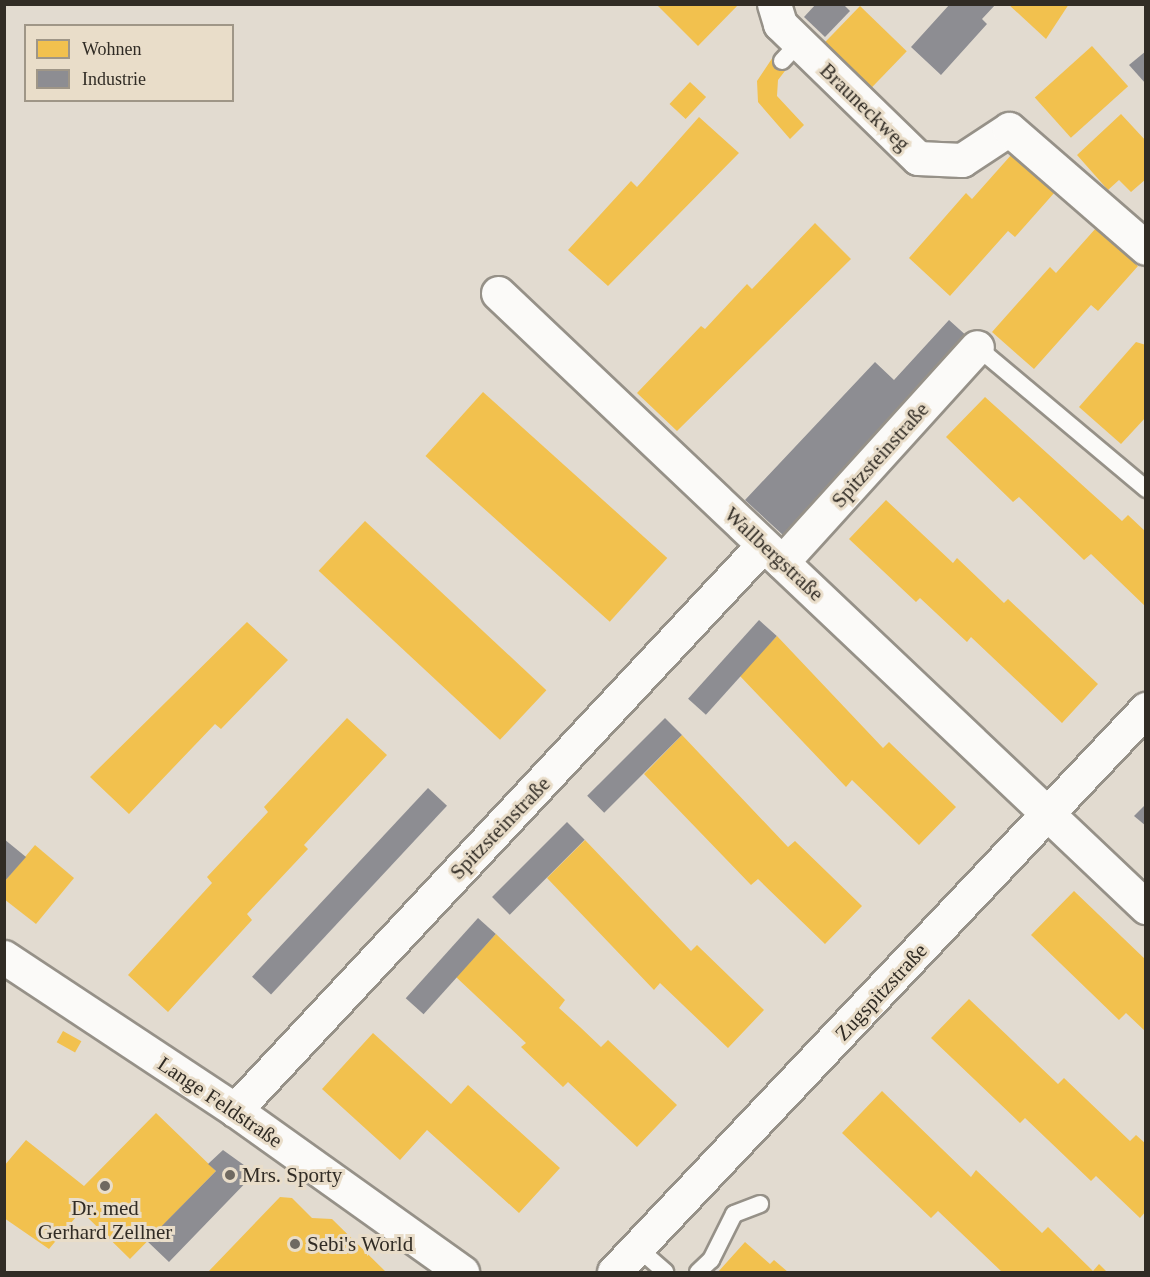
<!DOCTYPE html>
<html>
<head>
<meta charset="utf-8">
<style>
	body { margin:0 }
	#map { position:relative; width:1150px; height:1277px; overflow:hidden; background:#e2dbd0; font-family:Georgia,serif }
	div>[style] { position:absolute }
	[style*='--x'] { left:calc(var(--x)*1px); top:calc(var(--y)*1px); width:calc(var(--w)*1px); rotate:calc(var(--a)*1deg) }
	.homes>* { inset:0; background:#f2c14e; transform-origin:0 0 }
	.industry>* { inset:0; background:#8d8d92; transform-origin:0 0 }
	.roads { filter:drop-shadow(2px 0 #969188) drop-shadow(-2px 0 #969188) drop-shadow(0 2px #969188) drop-shadow(0 -2px #969188) }
	.service>* { height:16px; margin:-8px; padding:0 8px; transform-origin:8px; border-radius:8px; background:#fbfaf8 }
	.minor>* { height:33px; margin:-16.5px; padding:0 16.5px; transform-origin:16.5px; border-radius:16.5px; background:#fbfaf8 }
	.dots>* { width:16px; height:16px; translate:-50% -50%; box-sizing:border-box; border:3px solid #e9ddc9; border-radius:50% }
	span { translate:-50% -50%; white-space:nowrap; text-align:center; line-height:1.15; -webkit-text-stroke:6px #e9ddc9; paint-order:stroke }
	.street-label { font-size:21px; color:#312c25 }
	.poi-label { font-size:21px; color:#312c25 }
	.left { translate:0 -50%; text-align:left }
	.frame { position:absolute; inset:0; border:6px solid #312c25; pointer-events:none }
	.legend { position:absolute; left:24px; top:24px; width:210px; height:78px; box-sizing:border-box; background:#e9ddc9; border:2px solid #9f9687; margin:0; padding:8px 10px; list-style:none; font-size:18px; color:#312c25 }
	.legend li { display:flex; align-items:center; gap:12px; height:30px }
	.legend b { width:30px; border:2px solid #9f9687 }
</style>
</head>
<body>
<div id="map">
	<div class="homes">
		<i style="clip-path:polygon(656px 4px,739px 4px,698px 46px)"></i>
		<i style="clip-path:polygon(1008px 4px,1069px 4px,1046px 39px)"></i>
		<i style="left:860px;top:6px;width:65px;height:57px;rotate:44deg"></i>
		<i style="left:1092px;top:46px;width:54px;height:77px;rotate:48deg"></i>
		<i style="clip-path:polygon(775px 54px,788px 67px,778px 80px,777px 96px,804px 125px,790px 139px,758px 102px,757px 81px)"></i>
		<i style="left:690px;top:82px;width:22px;height:30px;rotate:43deg"></i>
		<i style="clip-path:polygon(1121px 114px,1146px 141px,1146px 179px,1131px 192px,1119px 180px,1108px 190px,1077px 155px)"></i>
		<i style="clip-path:polygon(699px 117px,739px 153px,608px 286px,568px 250px,631px 181px,637px 187px)"></i>
		<i style="clip-path:polygon(1012px 154px,1055px 192px,1015px 237px,1008px 231px,950px 296px,909px 258px,966px 193px,972px 199px)"></i>
		<i style="clip-path:polygon(815px 223px,851px 259px,677px 431px,637px 393px,701px 326px,705px 329px,747px 284px,752px 289px)"></i>
		<i style="clip-path:polygon(1096px 228px,1138px 266px,1098px 311px,1091px 305px,1034px 369px,992px 332px,1050px 267px,1056px 273px)"></i>
		<i style="clip-path:polygon(1136px 342px,1146px 345px,1146px 417px,1121px 444px,1079px 407px)"></i>
		<i style="left:483px;top:392px;width:248px;height:86px;rotate:42deg"></i>
		<i style="clip-path:polygon(985px 397px,1122px 521px,1128px 515px,1146px 532px,1146px 607px,1091px 554px,1084px 560px,1019px 497px,1013px 502px,946px 437px)"></i>
		<i style="clip-path:polygon(886px 500px,953px 563px,957px 558px,1004px 603px,1008px 599px,1098px 684px,1062px 723px,971px 637px,967px 642px,920px 598px,916px 602px,849px 539px)"></i>
		<i style="left:365px;top:521px;width:248px;height:68px;rotate:43deg"></i>
		<i style="clip-path:polygon(247px 622px,288px 660px,221px 729px,215px 724px,129px 814px,90px 777px)"></i>
		<i style="clip-path:polygon(777px 636px,883px 748px,889px 742px,956px 807px,919px 845px,852px 780px,846px 787px,739px 675px)"></i>
		<i style="clip-path:polygon(347px 718px,387px 755px,304px 845px,308px 849px,247px 914px,252px 920px,168px 1012px,128px 975px,212px 883px,207px 877px,268px 812px,264px 807px)"></i>
		<i style="clip-path:polygon(682px 735px,788px 847px,795px 841px,862px 906px,825px 944px,758px 879px,751px 885px,644px 774px)"></i>
		<i style="clip-path:polygon(585px 840px,691px 951px,697px 945px,764px 1010px,728px 1048px,660px 983px,654px 990px,547px 878px)"></i>
		<i style="clip-path:polygon(35px 845px,74px 878px,36px 924px,4px 899px,4px 882px)"></i>
		<i style="clip-path:polygon(1074px 891px,1146px 960px,1146px 1032px,1126px 1013px,1119px 1020px,1031px 935px)"></i>
		<i style="clip-path:polygon(496px 934px,565px 1000px,559px 1008px,580px 1027px,601px 1047px,608px 1040px,677px 1105px,637px 1147px,568px 1082px,563px 1087px,521px 1047px,526px 1043px,456px 977px)"></i>
		<i style="clip-path:polygon(969px 999px,1058px 1084px,1064px 1078px,1130px 1141px,1136px 1135px,1146px 1144px,1146px 1211px,1140px 1218px,1096px 1176px,1091px 1181px,1025px 1118px,1020px 1123px,931px 1038px)"></i>
		<i style="left:63px;top:1031px;width:21px;height:13px;rotate:29deg"></i>
		<i style="clip-path:polygon(373px 1033px,451px 1104px,468px 1085px,560px 1168px,519px 1213px,427px 1130px,400px 1160px,322px 1089px)"></i>
		<i style="clip-path:polygon(882px 1091px,971px 1177px,976px 1170px,1042px 1233px,1048px 1227px,1093px 1271px,1099px 1264px,1107px 1272px,1002px 1272px,938px 1211px,931px 1218px,842px 1133px)"></i>
		<i style="clip-path:polygon(156px 1113px,216px 1171px,130px 1259px,81px 1211px,49px 1249px,4px 1218px,4px 1166px,26px 1140px,84px 1186px)"></i>
		<i style="clip-path:polygon(280px 1197px,292px 1198px,312px 1218px,332px 1219px,386px 1272px,208px 1272px)"></i>
		<i style="clip-path:polygon(745px 1242px,770px 1264px,774px 1260px,788px 1272px,718px 1272px)"></i>
	</div>
	<div class="industry">
		<i style="clip-path:polygon(816px 4px,843px 4px,850px 11px,825px 37px,804px 17px)"></i>
		<i style="clip-path:polygon(950px 4px,996px 4px,982px 19px,987px 24px,941px 75px,911px 47px)"></i>
		<i style="clip-path:polygon(1146px 51px,1146px 84px,1129px 65px)"></i>
		<i style="clip-path:polygon(949px 320px,969px 338px,784px 536px,745px 500px,875px 362px,894px 380px)"></i>
		<i style="left:759px;top:620px;width:24px;height:106px;rotate:42deg"></i>
		<i style="left:665px;top:718px;width:24px;height:110px;rotate:45deg"></i>
		<i style="left:428px;top:788px;width:26px;height:258px;rotate:43deg"></i>
		<i style="clip-path:polygon(1146px 804px,1146px 826px,1134px 816px)"></i>
		<i style="left:567px;top:822px;width:25px;height:106px;rotate:45deg"></i>
		<i style="clip-path:polygon(4px 839px,26px 857px,4px 882px)"></i>
		<i style="left:478px;top:918px;width:24px;height:108px;rotate:42deg"></i>
		<i style="clip-path:polygon(223px 1150px,255px 1173px,169px 1262px,147px 1241px,216px 1171px,208px 1164px)"></i>
	</div>
	<div class="roads">
		<div class="service">
			<i style="--x:782;--y:61;--w:25;--a:-47"></i>
			<i style="--x:977;--y:347;--w:221;--a:40"></i>
			<i style="--x:639;--y:1249;--w:35;--a:41"></i>
			<i style="--x:698;--y:1272;--w:18;--a:-43"></i>
			<i style="--x:711;--y:1260;--w:51;--a:-63.4"></i>
			<i style="--x:734;--y:1214;--w:28;--a:-21"></i>
		</div>
		<div class="minor">
			<i style="--x:774;--y:4;--w:21;--a:73"></i>
			<i style="--x:780;--y:24;--w:192;--a:44.2"></i>
			<i style="--x:918;--y:158;--w:44;--a:2.6"></i>
			<i style="--x:962;--y:160;--w:56;--a:-33.4"></i>
			<i style="--x:1009;--y:129;--w:181;--a:41"></i>
			<i style="--x:498;--y:293;--w:893;--a:43.46"></i>
			<i style="--x:782;--y:562;--w:290;--a:-47.8"></i>
			<i style="--x:4;--y:957;--w:277;--a:33.5"></i>
			<i style="--x:235;--y:1110;--w:279;--a:35.5"></i>
			<i style="--x:235;--y:1110;--w:773;--a:-46.94"></i>
			<i style="--x:614;--y:1272;--w:775;--a:-46.62"></i>
		</div>
	</div>
	<div class="dots">
		<i style="left:230px;top:1175px;background:#6f6961"></i>
		<i style="left:105px;top:1186px;background:#6f6961"></i>
		<i style="left:295px;top:1244px;background:#6f6961"></i>
	</div>
	<div class="street-label">
		<span style="left:865px;top:107px;rotate:44deg">Brauneckweg</span>
		<span style="left:880px;top:455px;rotate:-48deg">Spitzsteinstraße</span>
		<span style="left:774px;top:554px;rotate:43deg">Wallbergstraße</span>
		<span style="left:500px;top:828px;rotate:-46deg">Spitzsteinstraße</span>
		<span style="left:881px;top:992px;rotate:-47deg">Zugspitzstraße</span>
		<span style="left:220px;top:1102px;rotate:34deg">Lange Feldstraße</span>
	</div>
	<div class="poi-label">
		<span class="left" style="left:242px;top:1175px">Mrs. Sporty</span>
		<span style="left:105px;top:1220px">Dr. med<br>Gerhard Zellner</span>
		<span class="left" style="left:307px;top:1244px">Sebi's World</span>
	</div>
	<div class="frame"></div>
	<ul class="legend">
	<li><b style="height:16px;background:#f2c14e"></b>Wohnen</li>
	<li><b style="height:16px;background:#8d8d92"></b>Industrie</li>
	</ul>
</div>
</body>
</html>
